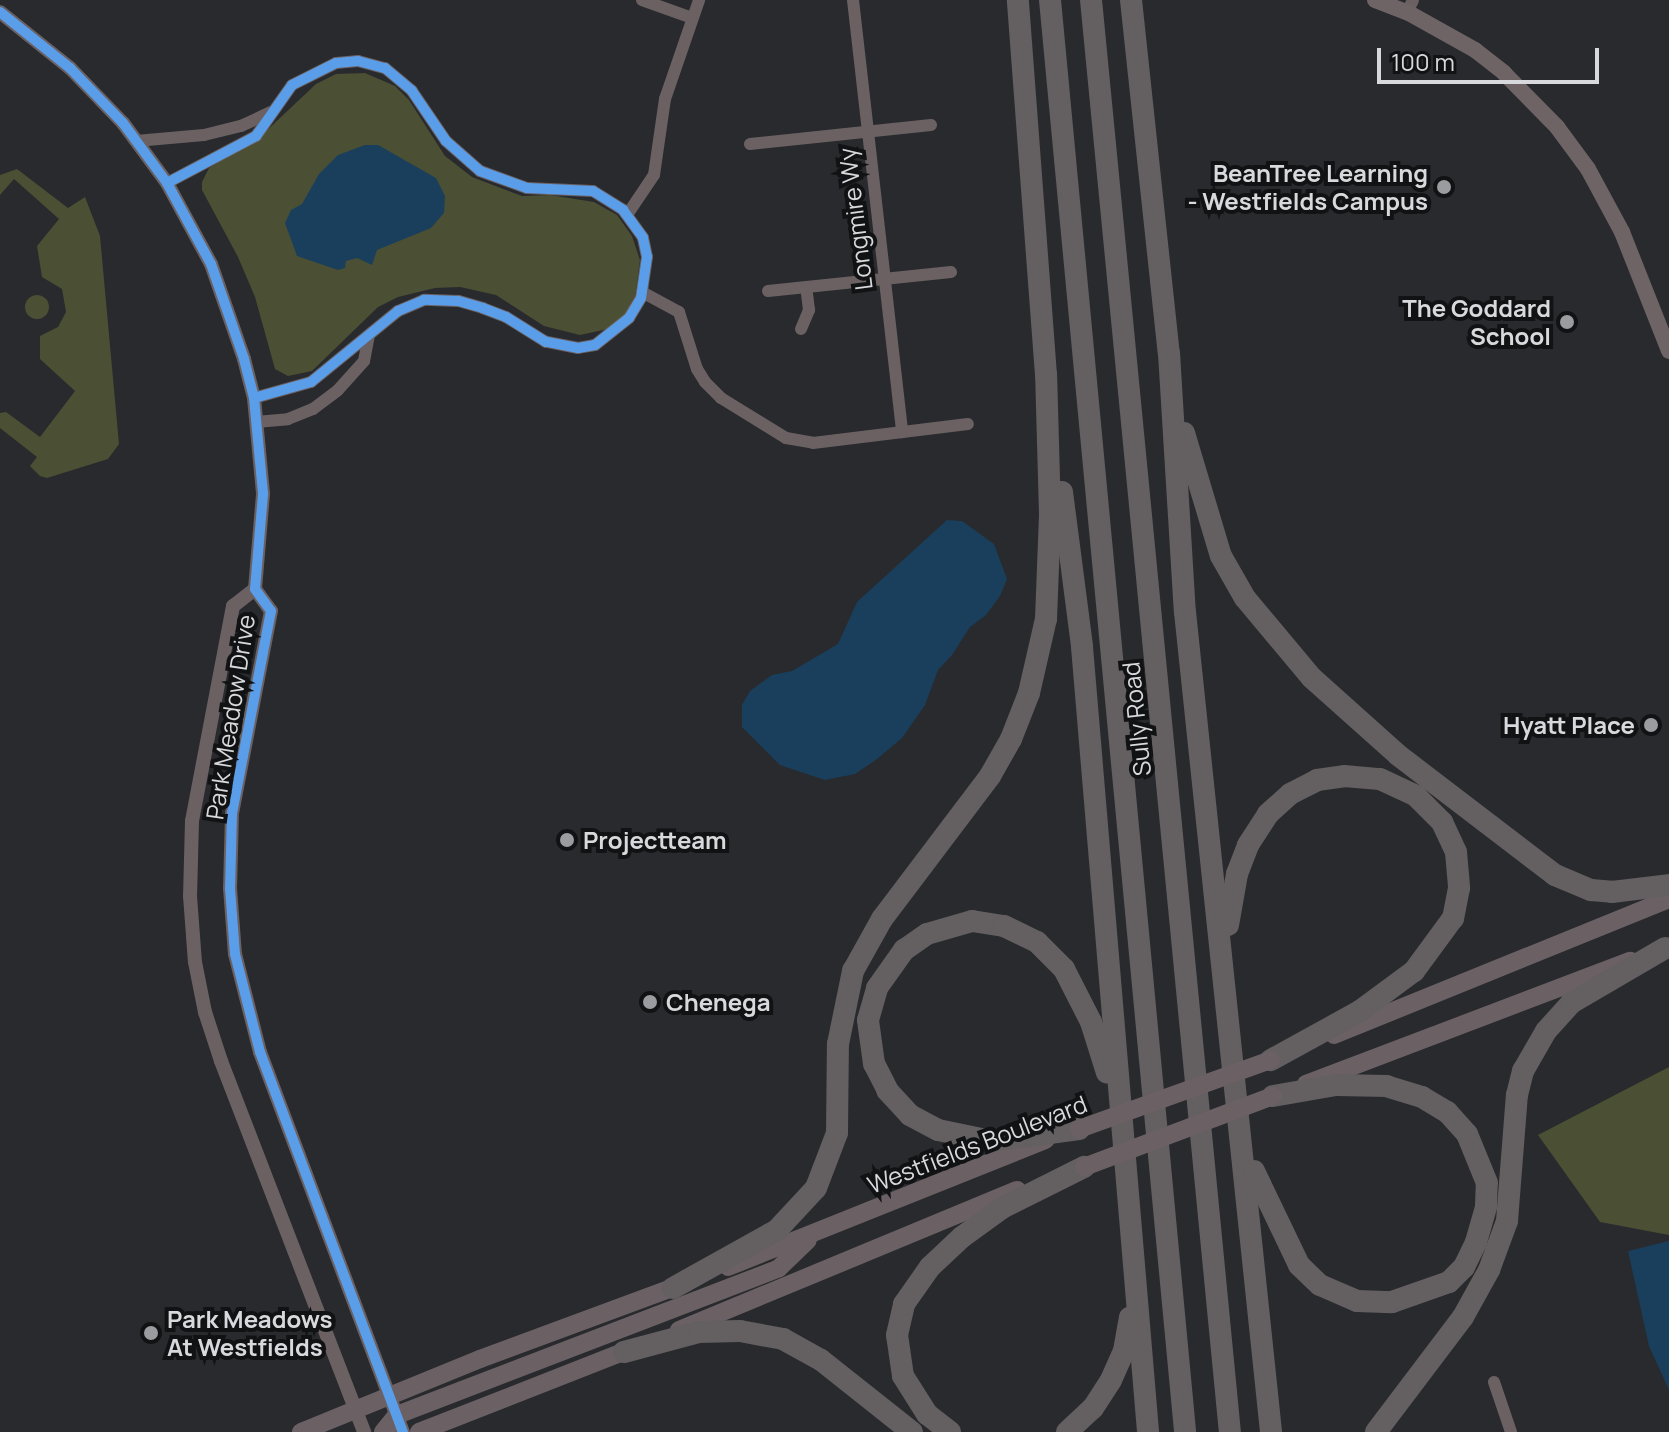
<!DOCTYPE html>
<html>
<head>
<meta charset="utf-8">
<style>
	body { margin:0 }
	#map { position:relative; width:1669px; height:1432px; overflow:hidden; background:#282a2d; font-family:Manrope,sans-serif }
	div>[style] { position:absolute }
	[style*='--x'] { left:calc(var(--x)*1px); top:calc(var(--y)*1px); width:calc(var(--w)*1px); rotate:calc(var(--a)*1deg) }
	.green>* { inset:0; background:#4b4f33 }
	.round { border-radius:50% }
	.water>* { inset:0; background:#1a3f5c }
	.minor>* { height:12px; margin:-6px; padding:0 6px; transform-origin:6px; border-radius:6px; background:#6b6163 }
	.tertiary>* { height:14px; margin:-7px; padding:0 7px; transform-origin:7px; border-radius:7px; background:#6b6163 }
	.secondary>* { height:16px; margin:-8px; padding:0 8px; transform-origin:8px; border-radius:8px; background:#6e6365 }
	.primary>* { height:18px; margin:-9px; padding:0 9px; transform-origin:9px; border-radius:9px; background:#6b6164 }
	.motorway>* { height:22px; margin:-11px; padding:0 11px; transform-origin:11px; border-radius:11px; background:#645f60 }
	.primary-bridge>* { height:18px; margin:-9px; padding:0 9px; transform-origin:9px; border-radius:9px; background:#6b6164 }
	.cycleway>* { height:10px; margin:-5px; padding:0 5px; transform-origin:5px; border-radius:5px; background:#5a9eea }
	.dots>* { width:22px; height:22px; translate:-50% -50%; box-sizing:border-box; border:4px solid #111214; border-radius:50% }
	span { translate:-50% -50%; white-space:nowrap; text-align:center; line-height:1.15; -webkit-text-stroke:8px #111214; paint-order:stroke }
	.poi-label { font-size:24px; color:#d8d9dd; font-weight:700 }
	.right { translate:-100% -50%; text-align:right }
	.left { translate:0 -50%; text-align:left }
	.street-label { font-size:24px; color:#d8d9dd }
	.scale { position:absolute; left:1377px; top:48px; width:222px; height:36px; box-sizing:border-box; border:4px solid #d8d9dd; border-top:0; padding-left:10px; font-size:24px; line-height:28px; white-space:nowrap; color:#d8d9dd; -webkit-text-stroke:6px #111214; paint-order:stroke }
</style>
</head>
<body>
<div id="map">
	<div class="green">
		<i style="clip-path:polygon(365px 73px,395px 86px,409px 100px,445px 156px,472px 177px,522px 196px,550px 195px,594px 202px,617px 215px,632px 236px,640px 260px,635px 299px,623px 318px,608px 329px,580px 335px,544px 326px,496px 295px,460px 287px,435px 288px,398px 297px,378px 307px,312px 371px,288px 376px,275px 369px,255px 297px,238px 257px,202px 190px,202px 182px,209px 168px,264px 133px,316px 84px,336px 74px)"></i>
		<i style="clip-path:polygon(17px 169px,68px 208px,85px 197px,100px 236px,119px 444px,108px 459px,47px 478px,40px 476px,30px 466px,37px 457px,0 428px,0 413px,6px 412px,40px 437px,75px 391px,40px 359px,40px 336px,58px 327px,66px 312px,62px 289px,42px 277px,37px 246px,59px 219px,14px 179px,0 195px,0 175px)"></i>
		<i class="round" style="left:25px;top:295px;width:24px;height:24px"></i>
		<i style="clip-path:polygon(1669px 1067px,1669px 1235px,1600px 1222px,1538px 1135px)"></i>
	</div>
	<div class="water">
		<i style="clip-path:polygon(365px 145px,378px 145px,436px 178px,445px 196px,444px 213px,431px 228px,377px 250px,372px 265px,357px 258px,346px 261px,345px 268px,338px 270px,297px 256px,285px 223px,291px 210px,302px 204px,319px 174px,338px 155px)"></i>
		<i style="clip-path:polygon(947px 520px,962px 521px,994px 544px,1007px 579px,1000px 596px,986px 615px,970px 627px,952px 655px,938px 670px,925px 705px,902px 738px,877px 759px,855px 774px,825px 780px,780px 765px,742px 727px,742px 705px,750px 691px,772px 675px,792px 671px,838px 644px,857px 602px)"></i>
		<i style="clip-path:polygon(1669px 1241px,1669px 1390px,1649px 1346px,1628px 1251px)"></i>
	</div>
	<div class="minor">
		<i style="--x:642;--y:0;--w:53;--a:19.8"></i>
		<i style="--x:853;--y:0;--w:435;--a:83.5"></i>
		<i style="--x:1407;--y:12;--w:13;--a:-63"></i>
		<i style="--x:136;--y:141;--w:68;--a:-5"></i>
		<i style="--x:204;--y:135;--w:38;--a:-14"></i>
		<i style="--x:241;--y:126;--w:33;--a:-25"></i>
		<i style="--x:750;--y:144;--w:182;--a:-6"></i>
		<i style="--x:167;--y:183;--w:101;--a:-27.8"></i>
		<i style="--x:256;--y:136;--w:62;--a:-54.8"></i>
		<i style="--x:292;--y:85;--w:49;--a:-26.6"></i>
		<i style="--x:336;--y:63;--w:22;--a:-5"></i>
		<i style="--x:358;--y:61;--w:28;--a:15"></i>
		<i style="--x:385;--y:68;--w:35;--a:40"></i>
		<i style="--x:412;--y:91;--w:60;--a:55.8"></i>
		<i style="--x:446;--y:141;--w:45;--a:41.4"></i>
		<i style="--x:480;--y:171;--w:50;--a:19.9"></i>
		<i style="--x:527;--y:188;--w:66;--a:2.6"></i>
		<i style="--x:593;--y:191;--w:36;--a:32"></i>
		<i style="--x:623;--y:210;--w:34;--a:54"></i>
		<i style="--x:643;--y:238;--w:19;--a:78"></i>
		<i style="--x:647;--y:257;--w:41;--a:98.3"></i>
		<i style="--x:641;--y:298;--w:23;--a:121"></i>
		<i style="--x:629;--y:318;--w:43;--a:141.5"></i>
		<i style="--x:595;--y:345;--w:17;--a:170"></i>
		<i style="--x:578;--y:348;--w:33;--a:-169"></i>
		<i style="--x:546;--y:342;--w:47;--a:-148"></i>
		<i style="--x:506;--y:317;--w:25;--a:-159"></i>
		<i style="--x:483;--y:308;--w:26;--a:-164"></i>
		<i style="--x:458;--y:301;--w:34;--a:-178"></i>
		<i style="--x:424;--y:300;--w:28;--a:157"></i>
		<i style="--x:398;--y:311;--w:112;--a:140.8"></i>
		<i style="--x:311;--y:382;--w:59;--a:164.3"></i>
		<i style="--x:627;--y:215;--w:48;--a:-56"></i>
		<i style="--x:654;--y:175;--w:77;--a:-81.8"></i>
		<i style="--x:665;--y:99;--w:105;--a:-71"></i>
		<i style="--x:768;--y:291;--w:184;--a:-5.9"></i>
		<i style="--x:642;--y:292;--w:42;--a:28.4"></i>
		<i style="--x:679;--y:312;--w:60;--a:72.5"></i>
		<i style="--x:697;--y:369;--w:15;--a:58"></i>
		<i style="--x:705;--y:382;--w:23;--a:45"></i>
		<i style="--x:721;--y:398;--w:76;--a:31.6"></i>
		<i style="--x:786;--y:438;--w:27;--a:10"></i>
		<i style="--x:813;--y:443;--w:156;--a:-7"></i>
		<i style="--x:801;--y:329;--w:21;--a:-67"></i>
		<i style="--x:809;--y:310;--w:23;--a:-97"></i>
		<i style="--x:256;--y:422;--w:32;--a:-5"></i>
		<i style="--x:288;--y:419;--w:27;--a:-22"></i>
		<i style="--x:313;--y:409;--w:31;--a:-37"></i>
		<i style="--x:338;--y:390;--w:39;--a:-48"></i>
		<i style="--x:364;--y:361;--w:26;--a:-79"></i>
		<i style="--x:1494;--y:1382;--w:53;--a:71.2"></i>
	</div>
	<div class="tertiary">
		<i style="--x:0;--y:12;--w:90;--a:38.7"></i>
		<i style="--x:70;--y:68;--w:76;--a:46.1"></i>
		<i style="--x:123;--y:123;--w:74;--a:53.7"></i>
		<i style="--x:167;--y:183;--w:92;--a:61.5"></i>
		<i style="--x:211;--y:264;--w:101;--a:70.8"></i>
		<i style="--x:244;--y:359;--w:40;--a:75.6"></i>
		<i style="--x:254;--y:398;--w:96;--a:84.6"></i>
		<i style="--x:263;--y:494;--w:95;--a:94.8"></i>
		<i style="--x:255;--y:589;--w:27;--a:54"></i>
		<i style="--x:271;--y:611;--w:206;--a:100.9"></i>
		<i style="--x:232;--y:813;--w:75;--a:91.5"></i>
		<i style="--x:230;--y:888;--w:66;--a:85.7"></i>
		<i style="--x:235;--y:954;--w:101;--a:75.7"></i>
		<i style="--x:260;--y:1052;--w:406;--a:69.4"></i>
		<i style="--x:255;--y:589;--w:28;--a:142"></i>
		<i style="--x:233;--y:606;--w:219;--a:100.8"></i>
		<i style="--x:192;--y:821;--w:75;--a:91.5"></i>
		<i style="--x:190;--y:896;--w:66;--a:85.7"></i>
		<i style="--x:195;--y:962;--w:51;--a:78.7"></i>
		<i style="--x:205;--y:1012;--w:52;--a:71.9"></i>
		<i style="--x:221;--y:1061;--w:398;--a:68.9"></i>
	</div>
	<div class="secondary">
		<i style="--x:1375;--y:0;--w:34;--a:21"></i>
		<i style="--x:1407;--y:12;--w:78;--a:29.2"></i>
		<i style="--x:1475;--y:50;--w:37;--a:38"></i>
		<i style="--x:1504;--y:73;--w:76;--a:45.5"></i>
		<i style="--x:1557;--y:127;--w:52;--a:53.6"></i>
		<i style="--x:1588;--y:169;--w:72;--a:61.6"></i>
		<i style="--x:1622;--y:232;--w:128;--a:68.4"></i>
	</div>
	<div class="primary">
		<i style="--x:1334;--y:1035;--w:362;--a:-22.1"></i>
		<i style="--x:1306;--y:1084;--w:347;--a:-20.8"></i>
		<i style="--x:728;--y:1267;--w:342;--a:-21.8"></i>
		<i style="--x:679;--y:1330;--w:366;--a:-22.5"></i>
		<i style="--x:301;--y:1432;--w:193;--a:-22.2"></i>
		<i style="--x:480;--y:1359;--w:219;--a:-20.3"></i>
		<i style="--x:383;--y:1432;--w:22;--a:-51"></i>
		<i style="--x:397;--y:1415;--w:409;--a:-21"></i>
		<i style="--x:779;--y:1268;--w:40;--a:-44"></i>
		<i style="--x:419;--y:1432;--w:233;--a:-21.4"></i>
	</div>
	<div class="motorway">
		<i style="--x:1050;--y:0;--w:1438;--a:84.61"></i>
		<i style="--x:1091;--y:0;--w:1439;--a:84.46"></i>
		<i style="--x:1131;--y:0;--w:355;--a:83.9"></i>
		<i style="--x:1169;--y:353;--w:259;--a:86.5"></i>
		<i style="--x:1185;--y:612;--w:824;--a:84.01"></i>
		<i style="--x:1184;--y:433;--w:128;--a:73.3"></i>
		<i style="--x:1221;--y:556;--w:48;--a:60.3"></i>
		<i style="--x:1245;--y:598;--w:104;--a:50.1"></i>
		<i style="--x:1312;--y:678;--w:115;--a:41.8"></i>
		<i style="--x:1398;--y:755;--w:198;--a:37.4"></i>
		<i style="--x:1555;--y:875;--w:39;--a:23"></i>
		<i style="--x:1591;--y:890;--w:21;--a:5"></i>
		<i style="--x:1612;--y:892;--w:57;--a:-7"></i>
		<i style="--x:1062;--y:492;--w:156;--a:82.6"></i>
		<i style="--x:1082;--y:647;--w:788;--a:85.19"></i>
		<i style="--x:1228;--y:925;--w:52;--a:-80"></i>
		<i style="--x:1237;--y:874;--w:31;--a:-69"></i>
		<i style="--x:1248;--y:845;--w:37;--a:-57"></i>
		<i style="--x:1268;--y:814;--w:30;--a:-42"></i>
		<i style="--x:1290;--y:794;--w:30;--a:-27"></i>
		<i style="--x:1317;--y:780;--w:27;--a:-8"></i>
		<i style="--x:1344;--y:776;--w:36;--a:5"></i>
		<i style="--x:1380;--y:779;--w:40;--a:25"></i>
		<i style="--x:1416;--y:796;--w:37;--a:45"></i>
		<i style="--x:1442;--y:822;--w:33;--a:65"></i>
		<i style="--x:1456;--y:852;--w:36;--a:85"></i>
		<i style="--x:1459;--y:888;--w:31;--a:101"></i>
		<i style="--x:1453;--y:918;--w:66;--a:126.3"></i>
		<i style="--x:1414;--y:971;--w:67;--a:143.5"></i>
		<i style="--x:1360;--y:1011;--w:102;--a:151.2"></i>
		<i style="--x:1079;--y:1129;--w:89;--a:172.2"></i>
		<i style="--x:991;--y:1141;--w:54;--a:-168.3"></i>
		<i style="--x:938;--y:1130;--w:32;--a:-152"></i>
		<i style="--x:910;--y:1115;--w:33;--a:-133"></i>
		<i style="--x:888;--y:1091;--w:30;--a:-117"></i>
		<i style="--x:874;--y:1064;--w:44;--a:-97.8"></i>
		<i style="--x:868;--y:1020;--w:33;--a:-74"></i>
		<i style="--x:877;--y:988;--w:47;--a:-54.6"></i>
		<i style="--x:904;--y:950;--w:28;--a:-35"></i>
		<i style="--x:927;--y:934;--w:47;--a:-16.1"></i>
		<i style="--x:972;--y:921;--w:32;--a:9"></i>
		<i style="--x:1004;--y:926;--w:37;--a:26"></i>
		<i style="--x:1037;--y:942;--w:38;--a:45"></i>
		<i style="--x:1064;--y:969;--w:59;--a:63"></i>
		<i style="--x:1091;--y:1022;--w:53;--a:72.6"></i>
		<i style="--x:1254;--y:1171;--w:104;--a:64.4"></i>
		<i style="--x:1299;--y:1265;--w:29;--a:44"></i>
		<i style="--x:1320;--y:1285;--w:40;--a:23.4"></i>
		<i style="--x:1357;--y:1301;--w:35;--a:2"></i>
		<i style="--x:1392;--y:1302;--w:60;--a:-19.3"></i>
		<i style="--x:1449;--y:1282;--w:21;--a:-45"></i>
		<i style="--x:1464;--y:1267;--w:28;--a:-64"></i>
		<i style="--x:1476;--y:1242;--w:37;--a:-74"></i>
		<i style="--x:1486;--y:1206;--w:23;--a:-88"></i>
		<i style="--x:1487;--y:1183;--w:53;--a:-112.2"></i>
		<i style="--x:1467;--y:1134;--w:30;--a:-132"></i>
		<i style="--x:1447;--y:1112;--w:29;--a:-149"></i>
		<i style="--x:1422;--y:1097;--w:37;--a:-163"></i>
		<i style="--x:1387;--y:1086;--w:51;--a:-178.9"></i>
		<i style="--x:1336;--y:1085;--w:64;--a:170.1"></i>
		<i style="--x:673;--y:1288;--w:119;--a:-29.1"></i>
		<i style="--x:777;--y:1230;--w:57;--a:-47.1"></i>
		<i style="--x:816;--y:1188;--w:59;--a:-69.1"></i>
		<i style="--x:837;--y:1133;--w:89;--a:-89.4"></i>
		<i style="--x:838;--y:1044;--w:75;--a:-78.4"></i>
		<i style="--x:853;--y:971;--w:60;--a:-60.9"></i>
		<i style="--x:882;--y:919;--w:179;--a:-52.9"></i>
		<i style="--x:990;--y:776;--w:43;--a:-60.4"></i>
		<i style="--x:1011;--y:739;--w:49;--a:-68.6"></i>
		<i style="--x:1029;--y:693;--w:76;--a:-77.1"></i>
		<i style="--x:1046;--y:619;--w:105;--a:-87.8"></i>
		<i style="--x:1050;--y:514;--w:139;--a:-91.6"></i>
		<i style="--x:1046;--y:375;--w:376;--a:-94.3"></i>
		<i style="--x:624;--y:1352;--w:78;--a:-14.9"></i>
		<i style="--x:699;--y:1332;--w:41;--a:-1.4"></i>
		<i style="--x:740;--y:1331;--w:44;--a:10.5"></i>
		<i style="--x:783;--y:1339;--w:43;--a:28.9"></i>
		<i style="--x:821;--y:1360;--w:116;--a:38.4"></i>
		<i style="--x:950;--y:1432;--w:29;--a:-142"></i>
		<i style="--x:927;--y:1414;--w:45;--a:-122.3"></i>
		<i style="--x:903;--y:1376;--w:41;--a:-98.3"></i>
		<i style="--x:897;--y:1335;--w:32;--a:-77"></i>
		<i style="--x:904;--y:1304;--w:45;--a:-54.9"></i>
		<i style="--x:930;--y:1267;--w:44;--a:-43.2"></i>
		<i style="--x:962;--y:1237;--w:49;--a:-35.9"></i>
		<i style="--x:1002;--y:1208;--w:92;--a:-26.6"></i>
		<i style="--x:1067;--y:1432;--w:35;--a:-43"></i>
		<i style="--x:1093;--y:1408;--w:33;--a:-57"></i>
		<i style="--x:1111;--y:1380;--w:32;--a:-66"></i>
		<i style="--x:1124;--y:1351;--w:34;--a:-80"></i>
		<i style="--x:1376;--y:1432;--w:144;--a:-52.9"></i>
		<i style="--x:1463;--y:1317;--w:54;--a:-61"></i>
		<i style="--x:1489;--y:1270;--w:52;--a:-69.8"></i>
		<i style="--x:1507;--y:1221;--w:126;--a:-85.5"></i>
		<i style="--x:1517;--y:1095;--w:25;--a:-76"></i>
		<i style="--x:1523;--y:1071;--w:46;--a:-60.1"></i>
		<i style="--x:1546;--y:1031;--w:38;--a:-48"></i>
		<i style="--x:1571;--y:1003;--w:109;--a:-30.3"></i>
	</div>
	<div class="primary-bridge">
		<i style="--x:1079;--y:1129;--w:204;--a:-19.8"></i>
		<i style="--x:1084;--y:1167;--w:202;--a:-20.6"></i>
	</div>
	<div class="cycleway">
		<i style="--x:0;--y:12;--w:90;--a:38.7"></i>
		<i style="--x:70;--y:68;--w:76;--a:46.1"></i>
		<i style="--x:123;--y:123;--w:74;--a:53.7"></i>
		<i style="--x:167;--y:183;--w:92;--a:61.5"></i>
		<i style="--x:211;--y:264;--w:101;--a:70.8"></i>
		<i style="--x:244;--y:359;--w:40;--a:75.6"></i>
		<i style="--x:254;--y:398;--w:96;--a:84.6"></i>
		<i style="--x:263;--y:494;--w:95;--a:94.8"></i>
		<i style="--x:255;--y:589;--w:27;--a:54"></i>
		<i style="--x:271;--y:611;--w:206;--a:100.9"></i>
		<i style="--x:232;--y:813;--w:75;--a:91.5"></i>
		<i style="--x:230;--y:888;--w:66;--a:85.7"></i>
		<i style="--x:235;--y:954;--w:101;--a:75.7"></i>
		<i style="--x:260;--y:1052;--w:406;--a:69.4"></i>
		<i style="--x:167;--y:183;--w:101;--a:-27.8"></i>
		<i style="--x:256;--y:136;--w:62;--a:-54.8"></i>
		<i style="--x:292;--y:85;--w:49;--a:-26.6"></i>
		<i style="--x:336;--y:63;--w:22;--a:-5"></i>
		<i style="--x:358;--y:61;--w:28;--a:15"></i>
		<i style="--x:385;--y:68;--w:35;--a:40"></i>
		<i style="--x:412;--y:91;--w:60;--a:55.8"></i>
		<i style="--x:446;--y:141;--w:45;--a:41.4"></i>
		<i style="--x:480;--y:171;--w:50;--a:19.9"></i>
		<i style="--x:527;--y:188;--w:66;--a:2.6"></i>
		<i style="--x:593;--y:191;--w:36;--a:32"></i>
		<i style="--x:623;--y:210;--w:34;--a:54"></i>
		<i style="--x:643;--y:238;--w:19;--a:78"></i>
		<i style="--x:647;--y:257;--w:41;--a:98.3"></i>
		<i style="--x:641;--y:298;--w:23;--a:121"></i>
		<i style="--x:629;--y:318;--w:43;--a:141.5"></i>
		<i style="--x:595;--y:345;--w:17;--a:170"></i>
		<i style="--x:578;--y:348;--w:33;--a:-169"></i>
		<i style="--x:546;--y:342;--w:47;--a:-148"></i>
		<i style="--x:506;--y:317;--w:25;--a:-159"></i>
		<i style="--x:483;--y:308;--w:26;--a:-164"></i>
		<i style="--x:458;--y:301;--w:34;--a:-178"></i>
		<i style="--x:424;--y:300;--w:28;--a:157"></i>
		<i style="--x:398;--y:311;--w:112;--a:140.8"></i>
		<i style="--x:311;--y:382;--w:59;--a:164.3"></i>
	</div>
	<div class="dots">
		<i style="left:1444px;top:187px;background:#9a9c9f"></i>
		<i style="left:1567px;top:322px;background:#9a9c9f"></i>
		<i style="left:1651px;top:725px;background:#9a9c9f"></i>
		<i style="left:567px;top:840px;background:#9a9c9f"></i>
		<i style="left:650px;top:1002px;background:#9a9c9f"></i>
		<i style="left:151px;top:1333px;background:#9a9c9f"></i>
	</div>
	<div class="poi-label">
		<span class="right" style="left:1428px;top:187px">BeanTree Learning<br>- Westfields Campus</span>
		<span class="right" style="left:1551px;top:322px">The Goddard<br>School</span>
		<span class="right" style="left:1635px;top:725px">Hyatt Place</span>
		<span class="left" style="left:583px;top:840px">Projectteam</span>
		<span class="left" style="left:666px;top:1002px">Chenega</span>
		<span class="left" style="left:167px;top:1333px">Park Meadows<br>At Westfields</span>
	</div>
	<div class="street-label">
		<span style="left:855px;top:219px;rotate:-97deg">Longmire Wy</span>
		<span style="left:230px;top:717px;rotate:-81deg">Park Meadow Drive</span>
		<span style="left:1136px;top:719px;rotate:-96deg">Sully Road</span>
		<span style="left:977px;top:1144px;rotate:-21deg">Westfields Boulevard</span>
	</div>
	<div class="scale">100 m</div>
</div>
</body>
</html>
